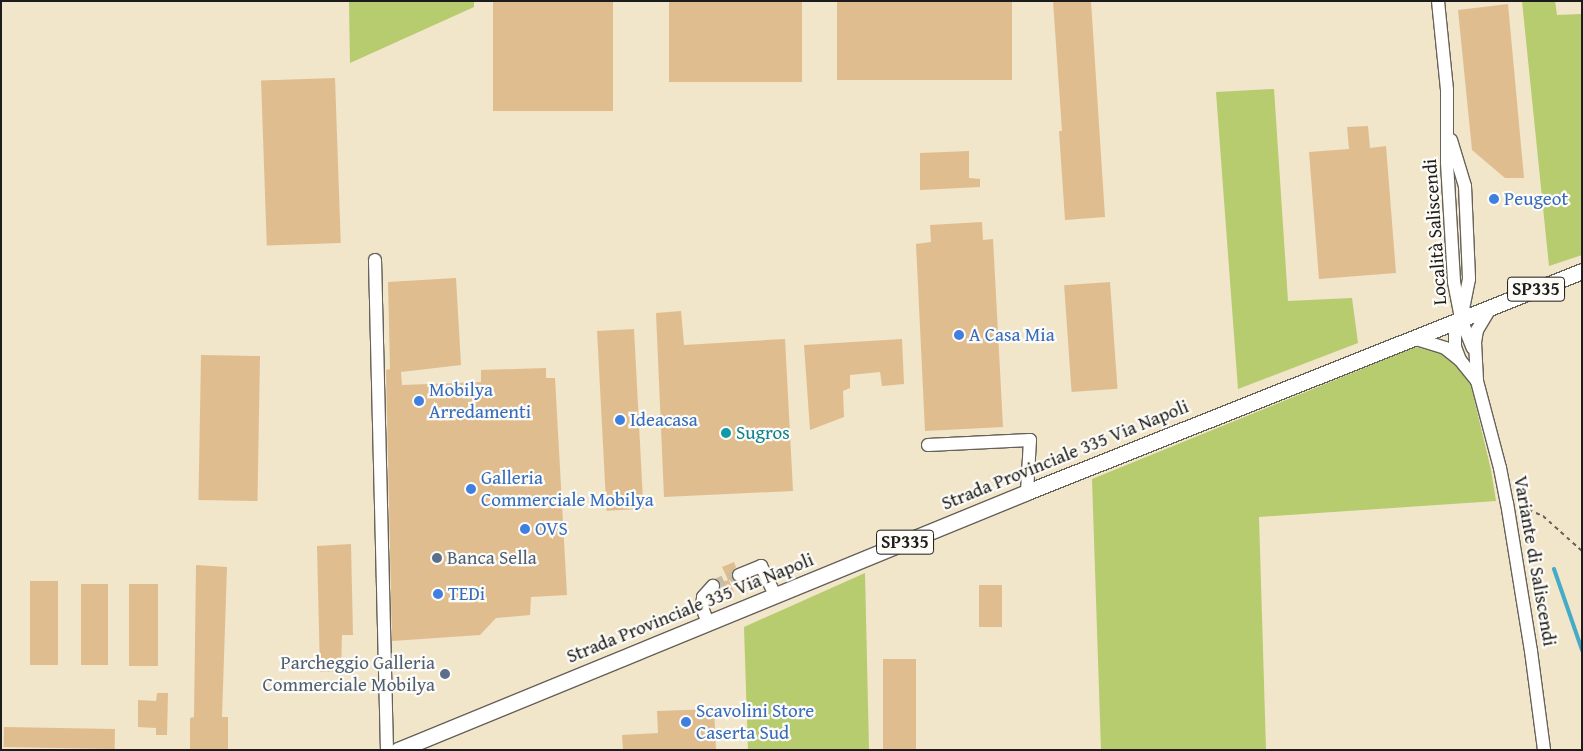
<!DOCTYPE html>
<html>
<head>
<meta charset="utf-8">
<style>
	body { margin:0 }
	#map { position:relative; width:1583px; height:751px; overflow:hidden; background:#f1e5ca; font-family:"Gentium Book Plus",serif }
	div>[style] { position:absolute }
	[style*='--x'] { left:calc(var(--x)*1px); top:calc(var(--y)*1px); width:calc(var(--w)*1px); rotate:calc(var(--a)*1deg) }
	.green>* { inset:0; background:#b7cb6f }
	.stream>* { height:4px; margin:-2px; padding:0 2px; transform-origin:2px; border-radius:2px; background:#46abc6 }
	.building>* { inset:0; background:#e0bd8f; transform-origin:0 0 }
	.minor-tunnel>* { height:12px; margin-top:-6px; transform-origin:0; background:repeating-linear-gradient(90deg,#c6bda7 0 12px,transparent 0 18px) }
	.path>* { height:2px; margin-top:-1px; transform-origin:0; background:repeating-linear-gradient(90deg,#676259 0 4px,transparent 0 8px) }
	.roads { filter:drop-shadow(1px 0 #676259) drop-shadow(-1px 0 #676259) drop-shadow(0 1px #676259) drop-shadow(0 -1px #676259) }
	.minor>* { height:12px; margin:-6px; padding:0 6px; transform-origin:6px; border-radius:6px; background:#fff }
	.major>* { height:15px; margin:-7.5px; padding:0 7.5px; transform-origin:7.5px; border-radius:7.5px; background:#fff }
	.dots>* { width:14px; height:14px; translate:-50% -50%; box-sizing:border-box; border:2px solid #fdfcf7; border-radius:50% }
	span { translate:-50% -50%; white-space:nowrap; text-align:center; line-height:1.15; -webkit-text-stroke:4.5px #fdfcf7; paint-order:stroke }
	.shield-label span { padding:1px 4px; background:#fdfcf7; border:1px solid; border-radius:4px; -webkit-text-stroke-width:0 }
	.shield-label { font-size:18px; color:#1c1c1c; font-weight:700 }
	.shop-label { font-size:19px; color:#366cbe }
	.left { translate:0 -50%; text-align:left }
	.street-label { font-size:19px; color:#1c1c1c }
	.culture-label { font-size:19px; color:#0d838f }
	.service-label { font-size:19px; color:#4e5e75 }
	.right { translate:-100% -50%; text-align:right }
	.frame { position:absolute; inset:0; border:2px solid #1c1c1c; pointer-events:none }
</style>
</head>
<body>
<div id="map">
	<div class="green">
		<i style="clip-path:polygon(349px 1px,474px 1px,474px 7px,350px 63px)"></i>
		<i style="clip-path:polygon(1522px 1px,1555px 1px,1557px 15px,1582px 14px,1582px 255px,1549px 266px)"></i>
		<i style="clip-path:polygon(1274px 89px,1288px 301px,1352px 298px,1358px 343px,1238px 389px,1216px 92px)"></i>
		<i style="clip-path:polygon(1416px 347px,1442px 354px,1457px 363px,1471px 386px,1491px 470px,1496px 501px,1259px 517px,1266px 750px,1101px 750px,1092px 479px)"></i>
		<i style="clip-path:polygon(865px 573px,869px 750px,748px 750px,744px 627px)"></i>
	</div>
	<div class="stream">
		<i style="--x:1554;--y:569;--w:86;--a:70.9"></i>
	</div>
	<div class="building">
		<i style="left:493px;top:1px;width:120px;height:110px"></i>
		<i style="left:669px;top:1px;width:133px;height:81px"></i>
		<i style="left:837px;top:1px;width:175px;height:79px"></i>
		<i style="clip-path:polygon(1053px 1px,1091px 1px,1105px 217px,1065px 220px,1059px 131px,1062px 131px)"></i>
		<i style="clip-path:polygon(1508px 4px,1524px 178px,1505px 178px,1472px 150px,1458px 10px)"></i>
		<i style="left:335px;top:78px;width:165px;height:74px;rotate:88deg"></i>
		<i style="clip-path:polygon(1368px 126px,1370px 148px,1386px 146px,1396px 273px,1319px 279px,1309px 152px,1349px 149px,1347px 127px)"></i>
		<i style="clip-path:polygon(969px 151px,969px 178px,980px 179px,980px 187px,920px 190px,920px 153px)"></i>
		<i style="clip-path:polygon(982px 222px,983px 240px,993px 239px,1003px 427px,925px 431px,916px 244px,931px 242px,930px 225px)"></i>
		<i style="clip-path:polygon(456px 278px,461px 365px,401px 372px,402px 385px,481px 382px,481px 370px,546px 368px,546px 378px,555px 378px,567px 595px,531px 597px,530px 615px,496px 618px,480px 635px,392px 641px,386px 370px,390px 369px,388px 282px)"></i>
		<i style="left:1110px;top:282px;width:107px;height:46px;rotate:86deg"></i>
		<i style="clip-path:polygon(681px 311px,684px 345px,785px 339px,793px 491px,664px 497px,656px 313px)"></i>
		<i style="left:634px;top:329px;width:180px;height:37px;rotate:87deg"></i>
		<i style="clip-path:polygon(902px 339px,904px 384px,882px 386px,880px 372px,850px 375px,850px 388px,843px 391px,844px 417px,810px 430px,804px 345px)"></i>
		<i style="left:201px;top:355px;width:59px;height:145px;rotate:1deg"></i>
		<i style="clip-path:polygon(351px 544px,353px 635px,342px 635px,341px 671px,320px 672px,317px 546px)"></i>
		<i style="clip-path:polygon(734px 562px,736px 567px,731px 573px,732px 579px,729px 580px,734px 592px,718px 599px,716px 594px,721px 588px,720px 583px,728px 580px,722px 567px)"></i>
		<i style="clip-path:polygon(196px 565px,227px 567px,222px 717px,228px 717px,228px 750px,190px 750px,190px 718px,194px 717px)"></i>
		<i style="left:30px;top:581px;width:28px;height:84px"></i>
		<i style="left:81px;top:584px;width:27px;height:81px"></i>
		<i style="left:129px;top:584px;width:29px;height:82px"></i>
		<i style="left:979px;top:585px;width:23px;height:42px"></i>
		<i style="left:883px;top:659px;width:33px;height:91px"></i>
		<i style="clip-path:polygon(157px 693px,168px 693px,167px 735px,156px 735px,156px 728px,138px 727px,138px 700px,156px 701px)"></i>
		<i style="clip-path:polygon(714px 709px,716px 750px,623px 750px,622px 735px,658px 733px,657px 711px)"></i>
		<i style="left:4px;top:727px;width:111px;height:20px;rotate:1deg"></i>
	</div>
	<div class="minor-tunnel">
		<i style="--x:713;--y:586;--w:28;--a:-23"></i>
	</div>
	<div class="path">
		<i style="--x:1521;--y:507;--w:24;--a:22"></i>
		<i style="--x:1543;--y:516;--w:52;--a:41.9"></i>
	</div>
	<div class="roads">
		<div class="minor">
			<i style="--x:1438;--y:1;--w:89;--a:84.2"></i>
			<i style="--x:1447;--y:90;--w:73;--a:90"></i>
			<i style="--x:1447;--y:163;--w:119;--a:86.6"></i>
			<i style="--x:1454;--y:282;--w:38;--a:79"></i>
			<i style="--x:1461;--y:319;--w:31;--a:68"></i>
			<i style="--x:1451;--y:140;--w:48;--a:73.1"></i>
			<i style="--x:1465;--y:186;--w:93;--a:87.5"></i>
			<i style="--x:1469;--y:279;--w:41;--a:101.3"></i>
			<i style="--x:1461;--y:319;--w:16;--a:112"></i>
			<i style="--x:1455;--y:334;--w:13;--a:90"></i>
			<i style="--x:1455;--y:347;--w:14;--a:69"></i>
			<i style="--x:375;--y:260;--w:490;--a:88.6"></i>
			<i style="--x:1491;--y:307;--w:27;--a:121"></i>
			<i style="--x:1477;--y:330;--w:12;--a:99"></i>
			<i style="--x:1475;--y:342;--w:39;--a:87"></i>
			<i style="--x:1477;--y:381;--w:90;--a:75.2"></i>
			<i style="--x:1500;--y:468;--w:36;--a:79"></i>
			<i style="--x:1507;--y:503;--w:150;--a:80.8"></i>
			<i style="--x:1531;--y:651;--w:100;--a:82.5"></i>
			<i style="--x:1413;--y:338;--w:34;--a:17"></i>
			<i style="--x:1445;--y:348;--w:19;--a:39"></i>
			<i style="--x:1460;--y:360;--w:27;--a:51"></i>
			<i style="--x:928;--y:445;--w:102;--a:-2.8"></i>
			<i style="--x:1030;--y:440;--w:52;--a:93.3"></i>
			<i style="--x:739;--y:575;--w:24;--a:-22"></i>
			<i style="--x:761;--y:566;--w:32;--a:64"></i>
			<i style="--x:708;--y:623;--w:17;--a:-111"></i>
			<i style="--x:702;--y:607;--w:10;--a:-84"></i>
			<i style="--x:703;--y:597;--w:15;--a:-48"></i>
		</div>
		<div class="major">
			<i style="--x:398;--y:750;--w:680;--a:-22.3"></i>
			<i style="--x:1027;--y:492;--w:597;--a:-21.71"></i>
		</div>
	</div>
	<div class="dots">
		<i style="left:1494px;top:199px;background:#3f7fe0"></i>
		<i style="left:959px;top:335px;background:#3f7fe0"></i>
		<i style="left:419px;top:401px;background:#3f7fe0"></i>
		<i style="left:620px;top:420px;background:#3f7fe0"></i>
		<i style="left:726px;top:433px;background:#0f9aa8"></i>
		<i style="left:471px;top:489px;background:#3f7fe0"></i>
		<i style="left:525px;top:529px;background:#3f7fe0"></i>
		<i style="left:437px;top:558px;background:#5c6f8a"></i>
		<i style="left:438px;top:594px;background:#3f7fe0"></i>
		<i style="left:445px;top:674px;background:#5c6f8a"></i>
		<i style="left:686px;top:722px;background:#3f7fe0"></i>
	</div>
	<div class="shield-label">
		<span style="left:1536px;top:289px">SP335</span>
		<span style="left:905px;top:542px">SP335</span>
	</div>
	<div class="shop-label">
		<span class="left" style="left:1504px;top:199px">Peugeot</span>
		<span class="left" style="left:969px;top:335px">A Casa Mia</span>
		<span class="left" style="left:429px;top:401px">Mobilya<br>Arredamenti</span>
		<span class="left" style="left:630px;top:420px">Ideacasa</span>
		<span class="left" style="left:481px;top:489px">Galleria<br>Commerciale Mobilya</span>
		<span class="left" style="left:535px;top:529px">OVS</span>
		<span class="left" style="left:448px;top:594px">TEDi</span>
		<span class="left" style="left:696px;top:722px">Scavolini Store<br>Caserta Sud</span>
	</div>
	<div class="street-label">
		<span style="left:1435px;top:232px;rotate:-94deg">Località Saliscendi</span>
		<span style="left:1065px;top:455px;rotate:-22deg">Strada Provinciale 335 Via Napoli</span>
		<span style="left:1535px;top:561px;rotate:80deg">Variante di Saliscendi</span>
		<span style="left:690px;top:608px;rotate:-22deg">Strada Provinciale 335 Via Napoli</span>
	</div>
	<div class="culture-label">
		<span class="left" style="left:736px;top:433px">Sugros</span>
	</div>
	<div class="service-label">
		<span class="left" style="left:447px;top:558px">Banca Sella</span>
		<span class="right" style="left:435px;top:674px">Parcheggio Galleria<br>Commerciale Mobilya</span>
	</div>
	<div class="frame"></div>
</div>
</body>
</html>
